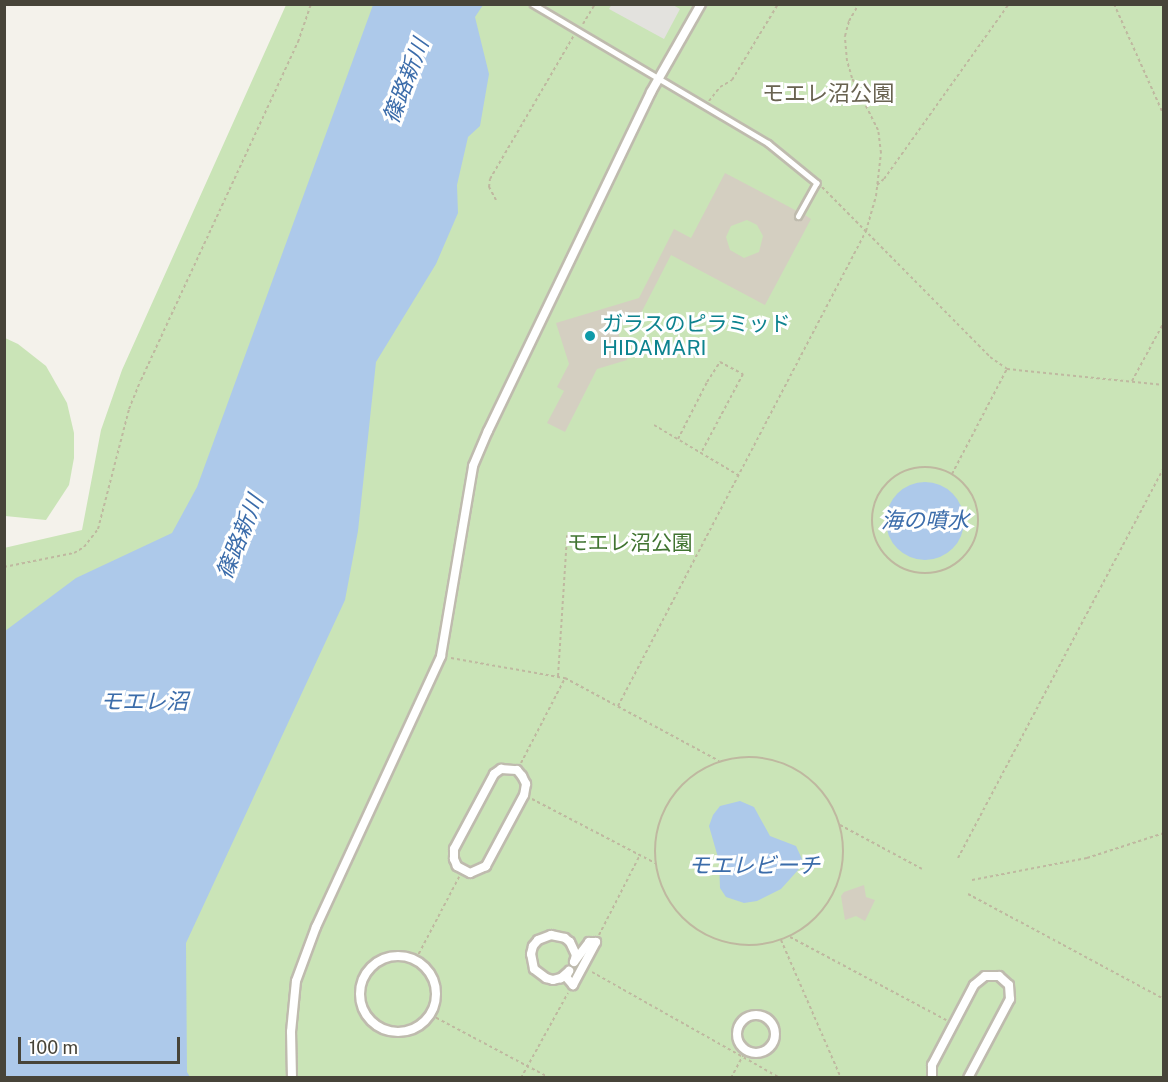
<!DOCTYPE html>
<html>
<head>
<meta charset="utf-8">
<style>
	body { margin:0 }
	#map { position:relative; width:1168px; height:1082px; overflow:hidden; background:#f4f2eb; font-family:"Public Sans","Noto Sans JP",sans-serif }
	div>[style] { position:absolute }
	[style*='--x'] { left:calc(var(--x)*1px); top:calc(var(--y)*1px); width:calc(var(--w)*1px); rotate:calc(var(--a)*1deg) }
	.green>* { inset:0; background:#cae4b7 }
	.parking>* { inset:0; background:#e3e2de }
	.water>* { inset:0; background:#adc9ea }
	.round { border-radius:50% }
	.building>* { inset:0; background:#d4cfc1 }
	.path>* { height:2px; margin-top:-1px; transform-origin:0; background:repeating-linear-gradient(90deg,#bfb8a0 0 3px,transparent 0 6px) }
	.path>.ring { margin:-1px; padding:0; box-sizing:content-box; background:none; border:2px solid #bfb8a0; border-radius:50% }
	.roads { filter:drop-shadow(2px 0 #bfbbae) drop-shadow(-2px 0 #bfbbae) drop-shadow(0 2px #bfbbae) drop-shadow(0 -2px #bfbbae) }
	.lane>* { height:4.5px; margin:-2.25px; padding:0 2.25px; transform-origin:2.25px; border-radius:2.25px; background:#fff }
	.street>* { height:8px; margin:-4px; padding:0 4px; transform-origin:4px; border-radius:4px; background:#fff }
	.street>.ring { margin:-4px; padding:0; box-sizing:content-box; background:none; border:8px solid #fff; border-radius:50% }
	.dots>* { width:16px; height:16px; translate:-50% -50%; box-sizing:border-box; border:3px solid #fff; border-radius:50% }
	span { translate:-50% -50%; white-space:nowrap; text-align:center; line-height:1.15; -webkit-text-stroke:6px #fff; paint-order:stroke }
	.culture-label { font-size:21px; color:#0d838f }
	.left { translate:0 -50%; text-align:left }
	.park-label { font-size:21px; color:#417431 }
	.water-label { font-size:22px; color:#3b6caa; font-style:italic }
	.neighbourhood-label { font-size:22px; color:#696351 }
	.frame { position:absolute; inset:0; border:6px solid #474439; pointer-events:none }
	.scale { position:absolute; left:18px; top:1037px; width:162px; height:27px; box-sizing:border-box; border:3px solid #474439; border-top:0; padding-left:8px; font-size:18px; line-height:21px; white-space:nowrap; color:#474439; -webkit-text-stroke:4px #fff; paint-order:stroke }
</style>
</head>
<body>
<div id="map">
	<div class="green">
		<i style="clip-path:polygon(286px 5px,1163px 5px,1163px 1077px,5px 1077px,4px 548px,82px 530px,101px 430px,122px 370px)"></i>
		<i style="clip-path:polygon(5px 338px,18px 344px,46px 366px,67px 403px,74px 433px,74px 458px,69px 485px,46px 520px,5px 516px)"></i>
	</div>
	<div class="parking">
		<i style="clip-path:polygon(612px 4px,673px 5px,680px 9px,664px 39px,609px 9px)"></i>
	</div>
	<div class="water">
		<i style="clip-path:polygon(373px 5px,483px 5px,475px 17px,489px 74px,480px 126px,468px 137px,457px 185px,458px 213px,436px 264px,376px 362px,358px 531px,345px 600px,186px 943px,187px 1072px,190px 1077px,5px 1077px,5px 631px,76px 578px,172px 533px,197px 487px)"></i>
		<i class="round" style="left:886px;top:482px;width:78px;height:78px"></i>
		<i style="clip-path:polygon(740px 801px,754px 807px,770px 836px,796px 846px,802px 859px,799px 869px,781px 889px,757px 901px,744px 903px,726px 897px,720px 888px,719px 861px,709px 826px,713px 815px,720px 806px)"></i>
	</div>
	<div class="building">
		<i style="clip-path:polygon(evenodd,725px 173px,797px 211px,795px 217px,797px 220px,805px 215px,811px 219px,765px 305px,671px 255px,639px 317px,628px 312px,618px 332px,627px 360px,597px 369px,565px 432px,547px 423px,564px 391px,557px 387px,569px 364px,556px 323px,639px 298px,674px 229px,691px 238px,725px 173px,747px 220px,757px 225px,763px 236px,759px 252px,744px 258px,730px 250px,726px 237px,731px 226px,747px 220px)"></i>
		<i style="clip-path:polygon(864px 885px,866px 897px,875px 900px,865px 921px,856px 916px,845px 920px,841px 896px,844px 892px)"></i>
	</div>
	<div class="path">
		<i style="--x:1114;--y:4;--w:123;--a:65.9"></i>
		<i style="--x:583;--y:24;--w:23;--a:-59"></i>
		<i style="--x:709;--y:101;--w:18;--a:-52"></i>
		<i style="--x:720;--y:87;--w:14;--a:-30"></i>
		<i style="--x:732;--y:80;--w:89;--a:-58.8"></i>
		<i style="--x:877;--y:185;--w:9;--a:-41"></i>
		<i style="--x:884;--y:179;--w:215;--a:-54.5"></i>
		<i style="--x:822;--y:187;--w:239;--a:45.3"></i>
		<i style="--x:990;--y:357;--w:21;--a:35"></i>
		<i style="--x:1007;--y:369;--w:158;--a:5.8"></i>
		<i style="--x:496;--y:200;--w:15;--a:-118"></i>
		<i style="--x:489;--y:187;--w:8;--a:-83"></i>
		<i style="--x:490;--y:179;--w:167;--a:-59.7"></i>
		<i style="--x:1132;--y:381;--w:67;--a:-61.5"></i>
		<i style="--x:654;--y:425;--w:98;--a:30.8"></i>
		<i style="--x:678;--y:439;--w:64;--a:-63"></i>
		<i style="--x:707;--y:382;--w:24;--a:-57"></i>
		<i style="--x:720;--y:362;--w:26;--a:28"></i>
		<i style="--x:743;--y:374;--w:89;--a:118"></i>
		<i class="ring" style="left:872px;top:467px;width:104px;height:104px"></i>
		<i style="--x:952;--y:474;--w:119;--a:-62.4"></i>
		<i style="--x:4;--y:567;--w:71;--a:-11.3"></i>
		<i style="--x:74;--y:553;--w:12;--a:-31"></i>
		<i style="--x:84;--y:547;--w:23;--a:-52"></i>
		<i style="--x:98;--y:529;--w:124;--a:-75.5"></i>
		<i style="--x:129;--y:409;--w:31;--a:-68"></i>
		<i style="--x:141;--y:380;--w:373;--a:-65.1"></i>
		<i style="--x:298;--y:42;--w:40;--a:-71.1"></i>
		<i style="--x:451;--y:658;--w:116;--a:10"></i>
		<i style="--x:565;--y:678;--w:175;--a:28.3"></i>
		<i style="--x:558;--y:676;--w:141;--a:-86.3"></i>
		<i style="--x:618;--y:706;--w:536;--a:-62.43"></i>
		<i style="--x:866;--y:231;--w:36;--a:-74"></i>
		<i style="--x:876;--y:196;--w:43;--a:-83.4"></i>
		<i style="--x:881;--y:153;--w:23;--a:-97"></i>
		<i style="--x:878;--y:130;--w:58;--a:-116.6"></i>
		<i style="--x:852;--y:78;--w:18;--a:-106"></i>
		<i style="--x:847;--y:61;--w:25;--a:-95"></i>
		<i style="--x:845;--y:36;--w:16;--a:-75"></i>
		<i style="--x:849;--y:21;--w:20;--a:-60"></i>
		<i class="ring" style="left:655px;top:757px;width:186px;height:186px"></i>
		<i style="--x:521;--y:763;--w:96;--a:-62.6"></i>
		<i style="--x:532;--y:799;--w:139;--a:27.5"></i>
		<i style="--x:840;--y:825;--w:93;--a:28.2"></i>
		<i style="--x:958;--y:858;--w:441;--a:-62.2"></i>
		<i style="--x:972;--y:880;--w:117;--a:-10.8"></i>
		<i style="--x:1087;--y:858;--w:81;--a:-18"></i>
		<i style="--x:968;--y:894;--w:222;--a:28.2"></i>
		<i style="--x:599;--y:935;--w:88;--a:-62.9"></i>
		<i style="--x:790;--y:937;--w:177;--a:28"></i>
		<i style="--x:781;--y:940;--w:150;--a:66.5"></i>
		<i style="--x:416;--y:959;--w:93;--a:-62.3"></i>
		<i style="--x:592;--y:972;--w:216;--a:29.4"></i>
		<i style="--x:431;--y:1015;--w:135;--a:27.9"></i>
		<i style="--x:521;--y:1078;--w:97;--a:-61.1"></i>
		<i style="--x:731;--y:1078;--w:32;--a:-62"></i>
	</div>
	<div class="roads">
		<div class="lane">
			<i style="--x:533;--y:4;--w:273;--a:30.6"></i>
			<i style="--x:768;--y:143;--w:63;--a:39.2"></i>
			<i style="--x:817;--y:183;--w:38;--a:119"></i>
		</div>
		<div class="street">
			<i style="--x:501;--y:769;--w:16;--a:4"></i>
			<i style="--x:517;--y:770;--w:8;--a:50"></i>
			<i style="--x:522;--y:776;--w:9;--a:63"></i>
			<i style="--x:526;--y:784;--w:11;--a:100"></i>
			<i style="--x:524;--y:795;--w:81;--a:118.2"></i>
			<i style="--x:486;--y:866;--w:17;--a:156"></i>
			<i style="--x:470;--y:873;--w:15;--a:-152"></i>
			<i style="--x:457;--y:866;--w:8;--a:-113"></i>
			<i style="--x:454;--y:859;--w:10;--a:-90"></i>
			<i style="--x:454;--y:849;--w:85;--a:-61.9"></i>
			<i style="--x:494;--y:774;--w:9;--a:-36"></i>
			<i style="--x:551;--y:935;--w:14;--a:12"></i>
			<i style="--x:565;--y:938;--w:6;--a:39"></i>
			<i style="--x:570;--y:942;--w:14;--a:65"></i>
			<i style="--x:576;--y:955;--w:7;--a:106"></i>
			<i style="--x:574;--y:962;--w:25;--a:-53"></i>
			<i style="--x:589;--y:942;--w:7;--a:0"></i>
			<i style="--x:596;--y:942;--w:49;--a:118.1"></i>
			<i style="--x:573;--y:985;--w:11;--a:-131"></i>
			<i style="--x:566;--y:977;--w:7;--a:-63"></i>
			<i style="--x:569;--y:971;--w:11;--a:139"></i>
			<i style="--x:561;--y:978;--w:8;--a:166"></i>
			<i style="--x:553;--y:980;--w:7;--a:-164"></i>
			<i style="--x:546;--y:978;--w:15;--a:-143"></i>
			<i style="--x:534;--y:969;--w:15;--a:-101"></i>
			<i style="--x:531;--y:954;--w:8;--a:-76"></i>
			<i style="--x:533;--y:946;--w:8;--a:-50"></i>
			<i style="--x:538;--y:940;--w:14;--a:-21"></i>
			<i class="ring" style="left:360px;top:956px;width:68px;height:68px"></i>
			<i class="ring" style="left:737px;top:1015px;width:30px;height:30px"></i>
			<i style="--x:292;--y:1078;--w:46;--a:-91.2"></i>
			<i style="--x:291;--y:1032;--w:51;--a:-84.4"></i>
			<i style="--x:296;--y:981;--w:58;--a:-69.7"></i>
			<i style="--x:316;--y:927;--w:298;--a:-65.2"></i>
			<i style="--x:441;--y:656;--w:193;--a:-80.4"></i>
			<i style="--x:473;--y:466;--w:38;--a:-67"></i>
			<i style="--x:488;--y:431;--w:376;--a:-64.3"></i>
			<i style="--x:651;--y:92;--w:101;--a:-60.4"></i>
			<i style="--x:932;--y:1078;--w:13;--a:-90"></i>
			<i style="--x:932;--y:1065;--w:90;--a:-62.3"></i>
			<i style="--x:974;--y:985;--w:14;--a:-39"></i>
			<i style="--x:985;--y:976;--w:14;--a:0"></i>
			<i style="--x:999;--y:976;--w:13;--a:42"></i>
			<i style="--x:1009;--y:985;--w:14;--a:86"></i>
			<i style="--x:1010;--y:999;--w:89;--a:118"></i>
		</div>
	</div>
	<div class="dots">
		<i style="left:590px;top:336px;background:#0f9aa8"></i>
	</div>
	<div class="culture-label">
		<span class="left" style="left:602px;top:336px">ガラスのピラミッド<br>HIDAMARI</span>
	</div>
	<div class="park-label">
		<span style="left:630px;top:543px">モエレ沼公園</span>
	</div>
	<div class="water-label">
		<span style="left:406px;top:81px;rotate:-69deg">篠路新川</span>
		<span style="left:925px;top:521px">海の噴水</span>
		<span style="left:240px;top:537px;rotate:-68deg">篠路新川</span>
		<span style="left:144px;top:702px">モエレ沼</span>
		<span style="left:754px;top:866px">モエレビーチ</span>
	</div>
	<div class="neighbourhood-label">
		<span style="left:828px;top:94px">モエレ沼公園</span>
	</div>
	<div class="frame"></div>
	<div class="scale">100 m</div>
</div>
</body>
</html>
